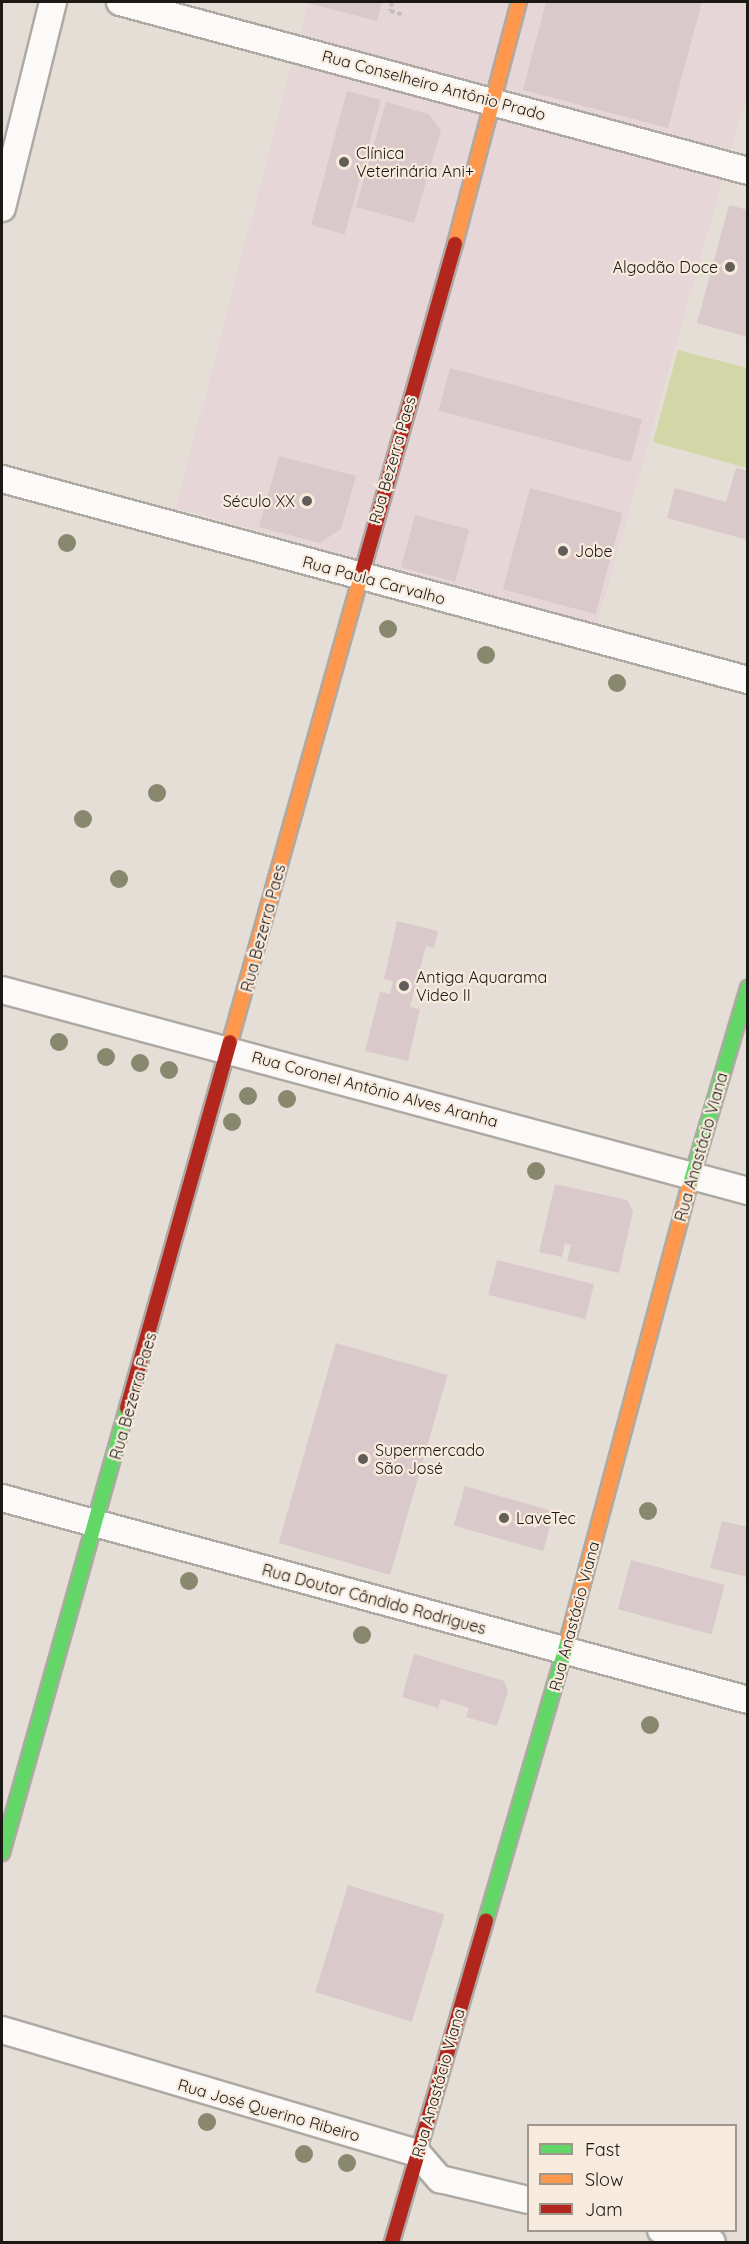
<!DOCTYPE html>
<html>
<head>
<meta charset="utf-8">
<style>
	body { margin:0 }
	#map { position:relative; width:749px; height:2244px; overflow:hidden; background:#e4ded7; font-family:Quicksand,sans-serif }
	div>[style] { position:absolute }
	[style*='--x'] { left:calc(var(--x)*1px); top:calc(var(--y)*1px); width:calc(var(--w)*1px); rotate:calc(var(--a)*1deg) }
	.commercial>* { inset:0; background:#e6d6d8 }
	.green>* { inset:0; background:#d3d6a6 }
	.building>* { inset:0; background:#dac9ca; transform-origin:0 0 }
	.path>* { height:4px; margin-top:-2px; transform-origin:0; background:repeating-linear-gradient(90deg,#c2bfbd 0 4.5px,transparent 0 7.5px) }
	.roads { filter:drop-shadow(2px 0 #aea9a3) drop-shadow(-2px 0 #aea9a3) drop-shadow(0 2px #aea9a3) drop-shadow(0 -2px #aea9a3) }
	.street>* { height:26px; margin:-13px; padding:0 13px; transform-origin:13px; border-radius:13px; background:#fbfaf9 }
	.fast>* { height:14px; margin:-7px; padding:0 7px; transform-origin:7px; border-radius:7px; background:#63d668 }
	.slow>* { height:14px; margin:-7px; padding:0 7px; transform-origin:7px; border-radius:7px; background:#ff974d }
	.jam>* { height:14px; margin:-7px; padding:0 7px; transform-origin:7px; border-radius:7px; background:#b3261e }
	.trees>* { width:18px; height:18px; margin:-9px; border-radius:50%; background:#88886f }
	.dots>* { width:16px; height:16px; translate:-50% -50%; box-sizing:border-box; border:3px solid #f7ebde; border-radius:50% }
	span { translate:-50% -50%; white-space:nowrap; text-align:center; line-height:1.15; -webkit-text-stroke:4.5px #f7ebde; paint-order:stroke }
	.street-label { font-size:16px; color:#1c1813 }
	.poi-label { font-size:16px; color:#1c1813 }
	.left { translate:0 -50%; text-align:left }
	.right { translate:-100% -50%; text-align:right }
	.frame { position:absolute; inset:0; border:3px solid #1c1813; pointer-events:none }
	.legend { position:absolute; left:527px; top:2124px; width:210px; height:108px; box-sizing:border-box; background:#f7ebde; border:2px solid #9f978d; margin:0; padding:8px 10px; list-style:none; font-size:18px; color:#1c1813 }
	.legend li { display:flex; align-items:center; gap:12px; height:30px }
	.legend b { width:30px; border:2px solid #9f978d }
</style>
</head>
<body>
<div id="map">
	<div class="commercial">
		<i style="clip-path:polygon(308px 2px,747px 2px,747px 94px,597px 624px,176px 508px)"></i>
	</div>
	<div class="green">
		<i style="clip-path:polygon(678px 350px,747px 368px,747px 468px,653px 442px)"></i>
	</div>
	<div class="building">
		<i style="clip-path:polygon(303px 2px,382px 2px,377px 21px)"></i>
		<i style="clip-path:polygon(546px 2px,702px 2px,668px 128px,523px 90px)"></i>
		<i style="left:347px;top:91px;width:35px;height:139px;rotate:15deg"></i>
		<i style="clip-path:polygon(386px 102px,428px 114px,441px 130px,414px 223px,356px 207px)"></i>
		<i style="clip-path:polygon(729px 205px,748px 210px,748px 337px,697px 323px)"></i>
		<i style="left:450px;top:368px;width:199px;height:44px;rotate:15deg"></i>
		<i style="clip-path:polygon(279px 456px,356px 476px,341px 529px,320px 543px,259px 527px)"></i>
		<i style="clip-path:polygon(736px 468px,748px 471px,748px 540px,667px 518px,675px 488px,726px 502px)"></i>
		<i style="left:530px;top:488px;width:96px;height:105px;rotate:15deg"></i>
		<i style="left:415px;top:515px;width:56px;height:54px;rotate:15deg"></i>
		<i style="clip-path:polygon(397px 921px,438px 931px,434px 948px,426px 946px,410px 1007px,420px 1009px,408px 1061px,365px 1051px,380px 992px,390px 994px,393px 981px,384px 979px)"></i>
		<i style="clip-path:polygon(555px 1184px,627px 1200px,633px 1211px,619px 1273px,567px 1261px,571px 1245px,565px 1243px,562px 1257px,539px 1252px)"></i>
		<i style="left:497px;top:1260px;width:100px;height:36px;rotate:14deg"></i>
		<i style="left:336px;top:1343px;width:116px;height:208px;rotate:16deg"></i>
		<i style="left:465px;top:1486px;width:93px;height:41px;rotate:16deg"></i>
		<i style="clip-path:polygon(722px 1521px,748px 1527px,748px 1577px,710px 1568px)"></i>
		<i style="left:631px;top:1560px;width:97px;height:51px;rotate:15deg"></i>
		<i style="clip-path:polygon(414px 1654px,504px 1681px,508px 1691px,497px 1726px,466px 1717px,469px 1708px,441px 1699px,438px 1708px,402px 1697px)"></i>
		<i style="left:348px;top:1885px;width:101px;height:112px;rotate:17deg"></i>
	</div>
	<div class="path">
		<i style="--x:392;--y:2;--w:9;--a:103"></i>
		<i style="--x:390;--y:11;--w:15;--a:16"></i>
	</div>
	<div class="roads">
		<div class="street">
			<i style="--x:120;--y:2;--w:650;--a:15.06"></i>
			<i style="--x:2;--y:208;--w:212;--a:-76.1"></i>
			<i style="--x:2;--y:479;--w:773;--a:15.08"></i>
			<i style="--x:2;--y:990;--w:773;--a:15.08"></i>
			<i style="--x:2;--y:1498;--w:773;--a:15.15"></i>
			<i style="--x:2;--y:2030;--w:433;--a:16.5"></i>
			<i style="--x:417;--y:2153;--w:35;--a:49"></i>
			<i style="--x:440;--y:2179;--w:90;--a:13.4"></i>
			<i style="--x:661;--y:2230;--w:52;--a:13.2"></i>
		</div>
		<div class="fast">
			<i style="--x:689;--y:1187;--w:208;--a:-73.5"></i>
			<i style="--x:2;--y:1853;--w:462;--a:-74.3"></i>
			<i style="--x:486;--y:1920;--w:293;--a:-73.7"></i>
		</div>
		<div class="slow">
			<i style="--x:455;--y:244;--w:250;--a:-75.2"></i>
			<i style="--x:230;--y:1042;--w:491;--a:-74.3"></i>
			<i style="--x:568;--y:1639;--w:468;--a:-75"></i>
		</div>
		<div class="jam">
			<i style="--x:363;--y:569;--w:338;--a:-74.2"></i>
			<i style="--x:127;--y:1408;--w:380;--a:-74.3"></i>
			<i style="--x:392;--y:2242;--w:335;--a:-73.7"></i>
		</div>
	</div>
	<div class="trees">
		<i style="left:67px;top:543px"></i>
		<i style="left:388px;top:629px"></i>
		<i style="left:486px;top:655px"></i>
		<i style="left:617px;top:683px"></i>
		<i style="left:157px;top:793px"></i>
		<i style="left:83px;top:819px"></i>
		<i style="left:119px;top:879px"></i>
		<i style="left:59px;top:1042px"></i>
		<i style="left:106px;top:1057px"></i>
		<i style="left:140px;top:1063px"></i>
		<i style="left:169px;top:1070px"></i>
		<i style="left:248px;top:1096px"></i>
		<i style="left:287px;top:1099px"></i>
		<i style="left:232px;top:1122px"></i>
		<i style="left:536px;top:1171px"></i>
		<i style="left:648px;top:1511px"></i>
		<i style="left:189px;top:1581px"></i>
		<i style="left:362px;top:1635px"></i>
		<i style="left:650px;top:1725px"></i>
		<i style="left:207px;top:2122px"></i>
		<i style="left:304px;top:2154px"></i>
		<i style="left:347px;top:2163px"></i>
	</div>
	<div class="dots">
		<i style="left:344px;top:162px;background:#625d58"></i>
		<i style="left:730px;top:267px;background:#625d58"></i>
		<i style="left:307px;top:501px;background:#625d58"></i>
		<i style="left:563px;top:551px;background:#625d58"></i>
		<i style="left:404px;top:986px;background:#625d58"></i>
		<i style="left:363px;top:1459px;background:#625d58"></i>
		<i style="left:504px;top:1518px;background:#625d58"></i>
	</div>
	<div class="street-label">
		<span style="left:434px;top:85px;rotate:15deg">Rua Conselheiro Antônio Prado</span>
		<span style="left:392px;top:460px;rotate:-74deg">Rua Bezerra Paes</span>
		<span style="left:374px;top:580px;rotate:15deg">Rua Paula Carvalho</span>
		<span style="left:263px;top:928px;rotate:-75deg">Rua Bezerra Paes</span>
		<span style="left:375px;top:1089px;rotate:15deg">Rua Coronel Antônio Alves Aranha</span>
		<span style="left:701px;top:1147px;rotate:-74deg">Rua Anastácio Viana</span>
		<span style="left:133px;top:1396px;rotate:-74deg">Rua Bezerra Paes</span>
		<span style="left:374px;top:1599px;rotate:15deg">Rua Doutor Cândido Rodrigues</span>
		<span style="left:574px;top:1616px;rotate:-75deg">Rua Anastácio Viana</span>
		<span style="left:438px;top:2083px;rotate:-74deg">Rua Anastácio Viana</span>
		<span style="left:269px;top:2110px;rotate:16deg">Rua José Querino Ribeiro</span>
	</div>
	<div class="poi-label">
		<span class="left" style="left:356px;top:162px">Clínica<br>Veterinária Ani+</span>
		<span class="right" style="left:718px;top:267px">Algodão Doce</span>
		<span class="right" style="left:295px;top:501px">Século XX</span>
		<span class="left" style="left:575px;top:551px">Jobe</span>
		<span class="left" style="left:416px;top:986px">Antiga Aquarama<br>Video II</span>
		<span class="left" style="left:375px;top:1459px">Supermercado<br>São José</span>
		<span class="left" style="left:516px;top:1518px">LaveTec</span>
	</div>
	<div class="frame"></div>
	<ul class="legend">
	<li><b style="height:8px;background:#63d668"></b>Fast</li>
	<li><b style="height:8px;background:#ff974d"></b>Slow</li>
	<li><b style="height:8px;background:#b3261e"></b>Jam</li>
	</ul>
</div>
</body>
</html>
